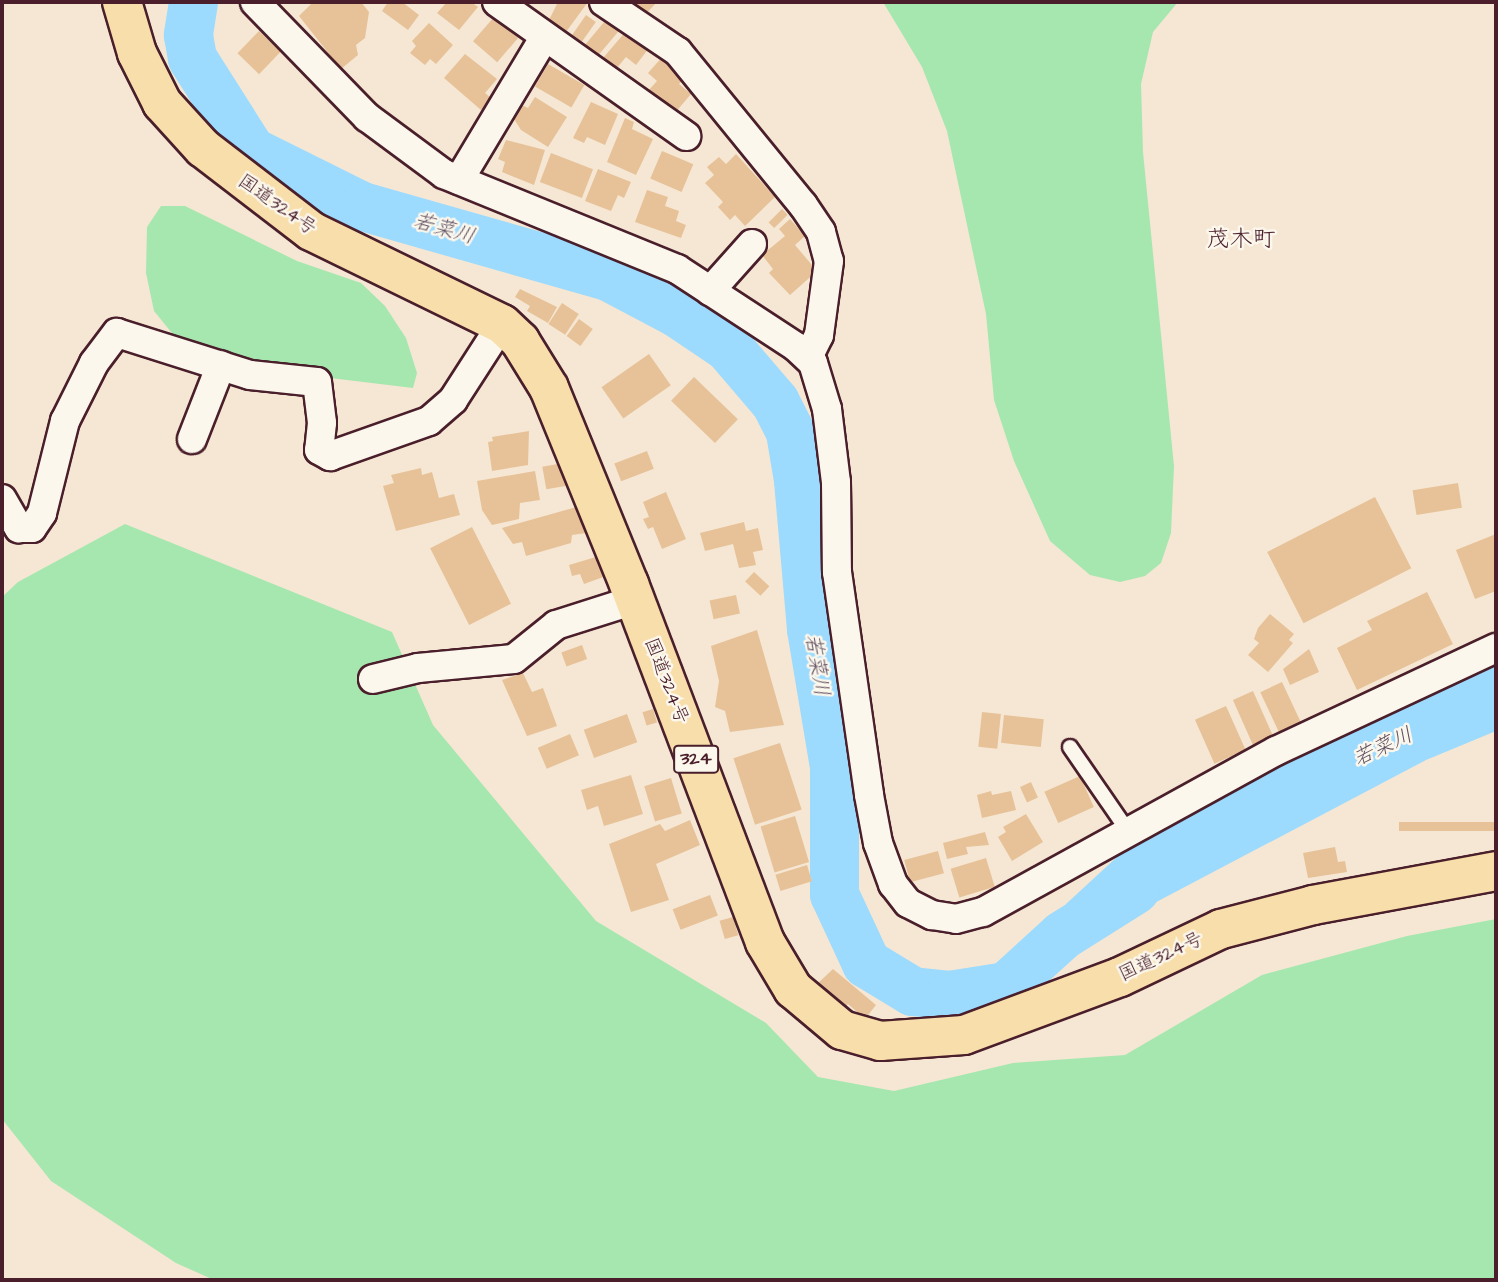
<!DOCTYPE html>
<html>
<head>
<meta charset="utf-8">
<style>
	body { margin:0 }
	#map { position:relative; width:1498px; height:1282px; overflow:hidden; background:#f5e7d3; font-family:"Architects Daughter","Klee One",sans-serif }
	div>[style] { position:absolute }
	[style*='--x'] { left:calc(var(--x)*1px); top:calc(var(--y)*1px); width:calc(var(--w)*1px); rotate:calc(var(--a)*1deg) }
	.green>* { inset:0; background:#a6e7b0 }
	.water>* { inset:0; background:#9cdafe }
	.river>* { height:49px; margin:-24.5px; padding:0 24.5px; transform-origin:24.5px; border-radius:24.5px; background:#9cdafe }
	.building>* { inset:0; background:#e7c298; transform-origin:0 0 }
	.roads { filter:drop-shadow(2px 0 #4a1f2b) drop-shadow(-2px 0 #4a1f2b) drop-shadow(0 2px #4a1f2b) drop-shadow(0 -2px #4a1f2b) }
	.service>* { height:14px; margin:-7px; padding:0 7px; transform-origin:7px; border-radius:7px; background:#fbf7ec }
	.minor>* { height:28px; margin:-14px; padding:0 14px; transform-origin:14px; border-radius:14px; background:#fbf7ec }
	.trunk>* { height:38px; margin:-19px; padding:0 19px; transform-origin:19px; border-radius:19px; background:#f8deab }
	span { translate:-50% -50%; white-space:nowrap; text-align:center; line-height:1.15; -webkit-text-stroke:5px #fbf7ec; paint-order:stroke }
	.shield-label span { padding:2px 5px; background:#fbf7ec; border:2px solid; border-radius:5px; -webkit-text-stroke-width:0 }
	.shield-label { font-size:18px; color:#4a1f2b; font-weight:700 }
	.street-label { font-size:19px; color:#4a1f2b }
	.water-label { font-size:21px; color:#5e4e60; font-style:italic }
	.quarter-label { font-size:23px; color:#4a1f2b }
	.frame { position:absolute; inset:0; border:4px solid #4a1f2b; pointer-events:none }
</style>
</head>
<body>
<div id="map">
	<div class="green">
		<i style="clip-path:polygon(883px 2px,1178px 2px,1153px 32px,1141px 84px,1143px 152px,1174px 466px,1171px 533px,1161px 563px,1145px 576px,1120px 582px,1090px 575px,1050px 541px,1014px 461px,994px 400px,986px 314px,947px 131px,922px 67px)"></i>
		<i style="clip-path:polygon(161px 206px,185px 206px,297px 261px,361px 283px,385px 306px,406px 338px,417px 373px,413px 388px,322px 377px,224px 357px,176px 338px,154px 311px,146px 273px,147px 227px)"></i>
		<i style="clip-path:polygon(125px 524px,392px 632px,433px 725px,596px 921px,766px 1023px,818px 1077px,894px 1091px,1013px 1063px,1125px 1055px,1262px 975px,1407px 936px,1496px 919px,1496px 1280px,214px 1280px,176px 1263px,51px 1181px,2px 1119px,2px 597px,18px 582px)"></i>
	</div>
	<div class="water">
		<i style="clip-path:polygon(1496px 662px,1496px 731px,1426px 760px,1088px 938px,1066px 904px,1130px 845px,1307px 745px)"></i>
	</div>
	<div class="river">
		<i style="--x:193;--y:2;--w:33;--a:99"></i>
		<i style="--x:188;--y:35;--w:23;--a:80"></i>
		<i style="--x:192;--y:58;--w:110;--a:57.6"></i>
		<i style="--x:251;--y:151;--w:124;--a:26.4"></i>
		<i style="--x:362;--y:206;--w:256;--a:15.9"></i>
		<i style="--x:608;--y:276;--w:77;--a:27.9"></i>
		<i style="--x:676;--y:312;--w:63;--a:33.9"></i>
		<i style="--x:728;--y:347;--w:72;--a:49.5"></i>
		<i style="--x:775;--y:402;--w:34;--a:63"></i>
		<i style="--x:790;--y:432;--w:49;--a:80.5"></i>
		<i style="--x:798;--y:480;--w:150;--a:85"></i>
		<i style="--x:811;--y:629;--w:139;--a:80.5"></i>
		<i style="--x:834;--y:766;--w:128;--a:90"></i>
		<i style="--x:834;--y:894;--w:76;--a:65.1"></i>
		<i style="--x:866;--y:963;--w:54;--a:31.3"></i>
		<i style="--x:912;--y:991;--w:37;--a:6"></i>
		<i style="--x:949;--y:995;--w:58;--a:-9"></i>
		<i style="--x:1006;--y:986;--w:76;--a:-42.3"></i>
		<i style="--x:1062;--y:935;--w:86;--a:-32.2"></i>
	</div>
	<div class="building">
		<i style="clip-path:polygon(313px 2px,361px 2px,369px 12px,365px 38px,356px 45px,358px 55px,341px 69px,299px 16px)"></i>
		<i style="clip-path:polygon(388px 2px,402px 2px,419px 15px,408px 30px,382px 11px)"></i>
		<i style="clip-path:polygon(447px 2px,471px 2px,478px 7px,459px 30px,437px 13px)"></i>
		<i style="clip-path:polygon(558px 2px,588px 2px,566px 32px,549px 20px)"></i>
		<i style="clip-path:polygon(626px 2px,657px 2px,643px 17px)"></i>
		<i style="left:586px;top:15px;width:12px;height:28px;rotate:35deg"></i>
		<i style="left:610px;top:15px;width:17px;height:41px;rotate:40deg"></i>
		<i style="left:494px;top:17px;width:32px;height:32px;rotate:41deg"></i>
		<i style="clip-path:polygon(429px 23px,453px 45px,436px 64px,430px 59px,425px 65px,410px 53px,416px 46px,412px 41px)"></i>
		<i style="clip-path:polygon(627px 30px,649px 48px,636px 65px,626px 57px,616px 69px,603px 58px)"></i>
		<i style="left:259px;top:31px;width:30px;height:31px;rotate:44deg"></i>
		<i style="clip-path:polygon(465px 54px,497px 79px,485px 93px,491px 98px,481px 110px,444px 78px)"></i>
		<i style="clip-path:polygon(664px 55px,686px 76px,679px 84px,691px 94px,674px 114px,647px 92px,657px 81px,648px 73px)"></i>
		<i style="left:548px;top:64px;width:42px;height:26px;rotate:30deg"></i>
		<i style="clip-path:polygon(535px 97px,567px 117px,548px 147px,521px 130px,514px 119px,522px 105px,528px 108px)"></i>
		<i style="clip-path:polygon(591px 102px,618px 114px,605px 145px,587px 137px,584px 143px,573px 138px)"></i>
		<i style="clip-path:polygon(625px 118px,634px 122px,632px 129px,653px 139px,636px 175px,607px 162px)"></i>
		<i style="clip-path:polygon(506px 140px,545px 150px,534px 185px,502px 172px,505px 162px,498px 159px)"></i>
		<i style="left:662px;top:151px;width:34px;height:30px;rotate:23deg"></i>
		<i style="left:551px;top:153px;width:45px;height:31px;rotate:21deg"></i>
		<i style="clip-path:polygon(736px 154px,775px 197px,745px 226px,735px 215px,730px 220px,718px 207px,723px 202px,705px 183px,714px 175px,707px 167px,719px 157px,726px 164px)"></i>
		<i style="clip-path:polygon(598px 169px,631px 182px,624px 198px,618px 195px,611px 211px,585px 201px)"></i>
		<i style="clip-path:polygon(647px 190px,668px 197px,665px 206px,679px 211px,676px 221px,686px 225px,681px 238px,635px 222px)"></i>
		<i style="left:782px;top:209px;width:8px;height:19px;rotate:45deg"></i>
		<i style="clip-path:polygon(790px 219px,805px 236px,795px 245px,817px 271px,790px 295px,769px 273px,773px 269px,762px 255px,785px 236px,779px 229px)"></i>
		<i style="clip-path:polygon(520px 289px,557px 307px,548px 323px,527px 311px,530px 306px,515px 297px)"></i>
		<i style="left:562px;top:303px;width:20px;height:25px;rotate:33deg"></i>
		<i style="left:579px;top:319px;width:17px;height:21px;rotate:36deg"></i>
		<i style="left:649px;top:354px;width:38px;height:58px;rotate:55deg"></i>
		<i style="left:694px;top:377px;width:61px;height:33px;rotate:44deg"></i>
		<i style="clip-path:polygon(529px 431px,528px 465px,492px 471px,488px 442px,493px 441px,492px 437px)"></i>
		<i style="left:647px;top:451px;width:19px;height:35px;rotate:69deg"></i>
		<i style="left:563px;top:463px;width:23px;height:21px;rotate:80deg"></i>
		<i style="clip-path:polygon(421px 468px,422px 475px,432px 472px,439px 498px,454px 494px,460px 515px,396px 531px,383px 486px,394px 483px,391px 475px)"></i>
		<i style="clip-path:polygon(535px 471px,540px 500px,520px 503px,519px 519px,492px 525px,482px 510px,477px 481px)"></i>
		<i style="left:1458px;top:483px;width:25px;height:46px;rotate:81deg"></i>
		<i style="clip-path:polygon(666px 492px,686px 539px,662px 549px,653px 527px,648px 529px,643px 519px,649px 517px,643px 502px)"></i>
		<i style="left:1375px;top:497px;width:80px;height:121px;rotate:63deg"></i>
		<i style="clip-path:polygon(580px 506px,586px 533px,572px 535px,571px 543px,526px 556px,522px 542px,513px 544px,502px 528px)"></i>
		<i style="clip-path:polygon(744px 522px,746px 531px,758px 528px,763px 550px,753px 552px,756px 565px,739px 568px,733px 544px,705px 551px,700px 533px)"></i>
		<i style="left:472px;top:527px;width:86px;height:47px;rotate:63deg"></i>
		<i style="clip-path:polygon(1496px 534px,1496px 591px,1475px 599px,1456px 550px)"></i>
		<i style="clip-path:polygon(599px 556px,606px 576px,584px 584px,580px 574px,572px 576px,569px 565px)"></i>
		<i style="left:754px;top:572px;width:21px;height:13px;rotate:43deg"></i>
		<i style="clip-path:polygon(1427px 592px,1453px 644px,1357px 690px,1337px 648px,1372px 630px,1367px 621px)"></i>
		<i style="left:736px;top:595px;width:19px;height:27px;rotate:78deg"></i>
		<i style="clip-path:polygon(1270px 614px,1294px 634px,1289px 640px,1293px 643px,1268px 672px,1248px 655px,1259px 643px,1254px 639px,1258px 628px)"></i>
		<i style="clip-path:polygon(757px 630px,784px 725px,730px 732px,725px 711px,715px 707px,719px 681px,711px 646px)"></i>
		<i style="left:582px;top:645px;width:15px;height:22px;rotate:70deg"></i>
		<i style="clip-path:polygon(1309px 649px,1319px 672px,1290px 685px,1283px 669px)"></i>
		<i style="clip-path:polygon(523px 673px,532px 692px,543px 688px,557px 726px,527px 736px,502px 680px)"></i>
		<i style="left:1282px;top:682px;width:47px;height:24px;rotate:65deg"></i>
		<i style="left:1253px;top:691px;width:54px;height:22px;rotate:66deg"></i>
		<i style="left:1226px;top:706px;width:48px;height:34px;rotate:66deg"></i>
		<i style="left:653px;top:709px;width:14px;height:11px;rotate:73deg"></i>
		<i style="left:982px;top:712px;width:19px;height:35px;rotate:6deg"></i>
		<i style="left:627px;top:714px;width:30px;height:46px;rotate:70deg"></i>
		<i style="left:1004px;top:715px;width:40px;height:28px;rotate:6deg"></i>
		<i style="left:570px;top:734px;width:23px;height:35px;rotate:67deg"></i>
		<i style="left:780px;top:743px;width:70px;height:49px;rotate:72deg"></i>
		<i style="clip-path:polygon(631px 775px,643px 814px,604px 826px,598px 806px,587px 810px,581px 790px)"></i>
		<i style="left:1080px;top:776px;width:34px;height:39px;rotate:66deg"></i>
		<i style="left:671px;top:778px;width:37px;height:28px;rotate:73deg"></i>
		<i style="left:1031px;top:782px;width:17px;height:12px;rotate:66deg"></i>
		<i style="clip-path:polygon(991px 791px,992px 795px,1011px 791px,1016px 810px,982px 818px,977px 795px)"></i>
		<i style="clip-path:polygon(1026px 814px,1043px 842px,1012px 861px,998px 837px,1006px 832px,1003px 827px)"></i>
		<i style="left:795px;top:816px;width:48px;height:36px;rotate:73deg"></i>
		<i style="clip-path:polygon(690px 820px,700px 845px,656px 864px,669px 900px,631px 912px,609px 844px,660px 824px,665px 831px)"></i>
		<i style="left:1496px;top:822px;width:9px;height:97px;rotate:90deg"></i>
		<i style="clip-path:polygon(985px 832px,989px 845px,966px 847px,968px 854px,947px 859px,943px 843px)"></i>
		<i style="clip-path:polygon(1335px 847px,1338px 862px,1345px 861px,1347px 872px,1308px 878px,1303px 853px)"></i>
		<i style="left:938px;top:851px;width:23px;height:35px;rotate:75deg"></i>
		<i style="left:986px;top:858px;width:30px;height:37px;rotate:73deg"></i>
		<i style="left:807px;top:865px;width:17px;height:33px;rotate:73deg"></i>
		<i style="left:710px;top:895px;width:22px;height:40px;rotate:69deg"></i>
		<i style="left:733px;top:917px;width:19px;height:14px;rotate:74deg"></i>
		<i style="clip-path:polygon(833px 969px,876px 1005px,865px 1019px,848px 1004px,840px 1012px,815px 986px)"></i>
	</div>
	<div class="roads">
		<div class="service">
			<i style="--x:1070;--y:747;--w:102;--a:55.4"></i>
		</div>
		<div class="minor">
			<i style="--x:255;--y:2;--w:161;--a:45.8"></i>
			<i style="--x:367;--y:117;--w:96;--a:36.5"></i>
			<i style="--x:444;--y:174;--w:252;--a:22.2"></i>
			<i style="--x:677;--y:269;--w:142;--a:33.2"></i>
			<i style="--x:796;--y:347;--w:23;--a:43"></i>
			<i style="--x:813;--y:363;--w:48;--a:73.1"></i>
			<i style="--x:827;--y:409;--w:74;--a:83"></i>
			<i style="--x:836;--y:482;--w:90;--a:89.4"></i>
			<i style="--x:837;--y:572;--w:225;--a:81.8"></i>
			<i style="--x:869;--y:795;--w:49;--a:79.4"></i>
			<i style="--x:878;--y:843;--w:44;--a:69.9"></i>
			<i style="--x:893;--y:884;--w:24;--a:52"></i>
			<i style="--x:908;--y:903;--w:27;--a:27"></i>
			<i style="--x:932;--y:915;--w:24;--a:9"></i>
			<i style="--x:956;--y:919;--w:28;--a:-15"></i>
			<i style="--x:983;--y:912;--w:334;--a:-28.8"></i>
			<i style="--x:1276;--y:751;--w:243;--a:-25.1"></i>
			<i style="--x:497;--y:2;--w:232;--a:35.3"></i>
			<i style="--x:604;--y:2;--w:89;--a:34"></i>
			<i style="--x:678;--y:52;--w:198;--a:50.8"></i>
			<i style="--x:803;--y:205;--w:32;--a:56"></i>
			<i style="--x:821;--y:232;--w:30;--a:75"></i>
			<i style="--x:829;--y:261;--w:75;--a:97.7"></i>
			<i style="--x:819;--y:335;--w:25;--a:116"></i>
			<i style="--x:459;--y:180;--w:165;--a:-59.1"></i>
			<i style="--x:710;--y:291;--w:63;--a:-48.2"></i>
			<i style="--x:192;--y:439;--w:79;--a:-68.6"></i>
			<i style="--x:2;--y:499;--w:34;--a:60"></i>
			<i style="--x:19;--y:528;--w:13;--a:0"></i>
			<i style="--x:32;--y:528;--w:18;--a:-56"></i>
			<i style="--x:42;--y:513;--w:95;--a:-76"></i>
			<i style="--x:65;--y:421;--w:65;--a:-63.4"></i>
			<i style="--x:94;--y:363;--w:38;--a:-53"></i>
			<i style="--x:117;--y:333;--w:139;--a:17.5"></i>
			<i style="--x:250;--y:375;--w:67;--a:6"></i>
			<i style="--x:317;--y:382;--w:41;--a:83"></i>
			<i style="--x:322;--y:423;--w:27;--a:96"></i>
			<i style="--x:319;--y:450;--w:13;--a:29"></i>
			<i style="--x:330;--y:456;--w:105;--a:-19.5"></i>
			<i style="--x:429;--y:421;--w:32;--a:-41"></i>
			<i style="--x:453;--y:400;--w:90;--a:-57.2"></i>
			<i style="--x:373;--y:679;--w:46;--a:-13.7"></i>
			<i style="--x:418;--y:668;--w:96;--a:-5.4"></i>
			<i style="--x:514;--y:659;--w:54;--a:-39"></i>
			<i style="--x:556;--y:625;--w:83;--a:-17.6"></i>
		</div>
		<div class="trunk">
			<i style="--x:122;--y:2;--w:53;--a:73.6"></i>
			<i style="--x:137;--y:53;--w:56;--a:63.4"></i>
			<i style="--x:162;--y:103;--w:61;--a:47.7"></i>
			<i style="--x:203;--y:148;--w:136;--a:37.5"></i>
			<i style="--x:311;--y:231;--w:212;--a:26"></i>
			<i style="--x:502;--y:324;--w:25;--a:43"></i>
			<i style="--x:520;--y:341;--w:55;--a:58.3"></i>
			<i style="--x:549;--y:388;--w:212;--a:67.8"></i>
			<i style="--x:629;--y:584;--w:383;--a:69.2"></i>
			<i style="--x:765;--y:942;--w:55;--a:59.2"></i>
			<i style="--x:793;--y:989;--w:64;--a:39.9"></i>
			<i style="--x:842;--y:1030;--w:40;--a:16"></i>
			<i style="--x:880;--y:1041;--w:84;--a:-4.1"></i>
			<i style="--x:964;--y:1035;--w:166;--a:-20.4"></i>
			<i style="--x:1120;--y:977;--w:112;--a:-25.4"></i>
			<i style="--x:1221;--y:929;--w:95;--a:-14.6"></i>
			<i style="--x:1313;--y:905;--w:186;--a:-10.5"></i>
		</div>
	</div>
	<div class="shield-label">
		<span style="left:696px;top:759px">324</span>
	</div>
	<div class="street-label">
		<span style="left:277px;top:205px;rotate:35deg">国道324号</span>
		<span style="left:666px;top:681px;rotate:69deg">国道324号</span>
		<span style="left:1161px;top:957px;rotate:-25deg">国道324号</span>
	</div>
	<div class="water-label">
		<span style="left:444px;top:229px;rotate:16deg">若菜川</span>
		<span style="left:817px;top:665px;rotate:81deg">若菜川</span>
		<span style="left:1383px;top:747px;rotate:-25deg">若菜川</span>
	</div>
	<div class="quarter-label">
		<span style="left:1241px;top:239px">茂木町</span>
	</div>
	<div class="frame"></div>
</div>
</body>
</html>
